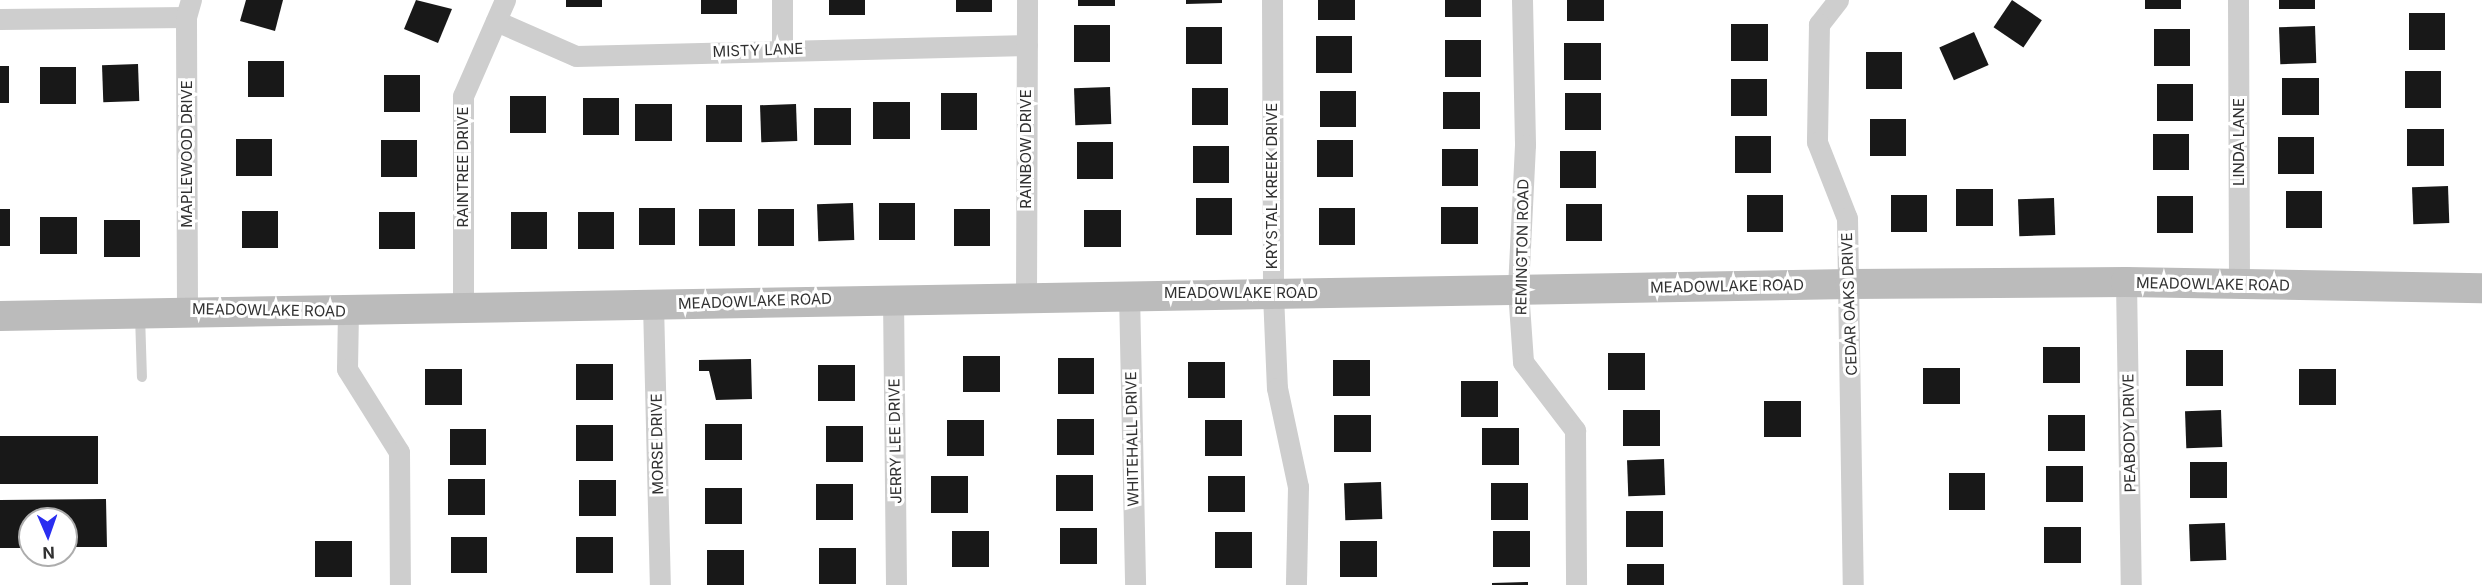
<!DOCTYPE html>
<html>
<head>
<meta charset="utf-8">
<style>
	body { margin:0 }
	#map { position:relative; width:2482px; height:585px; overflow:hidden; background:#fff; font-family:Inter,sans-serif }
	div>[style] { position:absolute }
	[style*='--x'] { left:calc(var(--x)*1px); top:calc(var(--y)*1px); width:calc(var(--w)*1px); rotate:calc(var(--a)*1deg) }
	.building>* { inset:0; background:#181818; transform-origin:0 0 }
	.lane>* { height:10px; margin:-5px; padding:0 5px; transform-origin:5px; border-radius:5px; background:#cecece }
	.street>* { height:21px; margin:-10.5px; padding:0 10.5px; transform-origin:10.5px; border-radius:10.5px; background:#cecece }
	.secondary>* { height:30px; margin:-15px; padding:0 15px; transform-origin:15px; border-radius:15px; background:#bbb }
	span { translate:-50% -50%; white-space:nowrap; text-align:center; line-height:1.15; -webkit-text-stroke:6px #fff; paint-order:stroke }
	.street-label { font-size:15px; color:#313131 }
	.north { position:absolute; left:18px; top:507px; width:60px; height:60px; box-sizing:border-box; background:#fff; border:2px solid #adadad; border-radius:50%; rotate:178deg; font-size:16px; font-weight:700; line-height:24px; text-align:center; color:#313131 }
	.north::after { content:''; display:block; margin:auto; width:21px; height:27px; background:#2a2ef0; clip-path:polygon(50% 0,100% 100%,50% 72%,0 100%) }
</style>
</head>
<body>
<div id="map">
	<div class="building">
		<i style="clip-path:polygon(246px 0,283px 0,275px 31px,240px 21px)"></i>
		<i style="clip-path:polygon(416px 0,452px 9px,438px 43px,404px 29px)"></i>
		<i style="left:566px;top:0;width:36px;height:7px"></i>
		<i style="left:701px;top:0;width:36px;height:14px"></i>
		<i style="left:829px;top:0;width:36px;height:15px"></i>
		<i style="left:956px;top:0;width:36px;height:12px"></i>
		<i style="left:1078px;top:0;width:37px;height:6px"></i>
		<i style="clip-path:polygon(1186px 0,1222px 0,1222px 3px,1186px 4px)"></i>
		<i style="left:1318px;top:0;width:37px;height:20px"></i>
		<i style="left:1445px;top:0;width:36px;height:17px"></i>
		<i style="left:1567px;top:0;width:37px;height:21px"></i>
		<i style="left:2012px;top:0;width:36px;height:33px;rotate:34deg"></i>
		<i style="left:2145px;top:0;width:36px;height:9px"></i>
		<i style="left:2279px;top:0;width:36px;height:9px"></i>
		<i style="left:2409px;top:13px;width:36px;height:37px"></i>
		<i style="left:1731px;top:24px;width:37px;height:37px"></i>
		<i style="left:1074px;top:25px;width:36px;height:37px"></i>
		<i style="left:2315px;top:26px;width:37px;height:36px;rotate:88deg"></i>
		<i style="left:1186px;top:27px;width:36px;height:37px"></i>
		<i style="left:2154px;top:29px;width:36px;height:37px"></i>
		<i style="left:1974px;top:32px;width:36px;height:38px;rotate:66deg"></i>
		<i style="left:1316px;top:36px;width:36px;height:37px"></i>
		<i style="left:1481px;top:40px;width:37px;height:36px;rotate:90deg"></i>
		<i style="left:1564px;top:43px;width:37px;height:37px"></i>
		<i style="left:1866px;top:52px;width:36px;height:37px"></i>
		<i style="left:248px;top:61px;width:36px;height:36px"></i>
		<i style="left:138px;top:64px;width:37px;height:36px;rotate:88deg"></i>
		<i style="left:0;top:66px;width:9px;height:37px"></i>
		<i style="left:76px;top:67px;width:37px;height:36px;rotate:90deg"></i>
		<i style="left:2405px;top:71px;width:36px;height:37px"></i>
		<i style="left:420px;top:75px;width:37px;height:36px;rotate:90deg"></i>
		<i style="left:2282px;top:78px;width:37px;height:37px"></i>
		<i style="left:1731px;top:79px;width:36px;height:37px"></i>
		<i style="left:2193px;top:84px;width:37px;height:36px;rotate:90deg"></i>
		<i style="left:1110px;top:87px;width:37px;height:36px;rotate:88deg"></i>
		<i style="left:1228px;top:88px;width:37px;height:36px;rotate:90deg"></i>
		<i style="left:1320px;top:91px;width:36px;height:36px"></i>
		<i style="left:1480px;top:92px;width:37px;height:37px;rotate:90deg"></i>
		<i style="left:941px;top:93px;width:36px;height:37px"></i>
		<i style="left:1565px;top:93px;width:36px;height:37px"></i>
		<i style="left:510px;top:96px;width:36px;height:37px"></i>
		<i style="left:583px;top:98px;width:36px;height:37px"></i>
		<i style="left:910px;top:102px;width:37px;height:37px;rotate:90deg"></i>
		<i style="left:635px;top:104px;width:37px;height:37px"></i>
		<i style="left:796px;top:104px;width:37px;height:36px;rotate:88deg"></i>
		<i style="left:742px;top:105px;width:37px;height:36px;rotate:90deg"></i>
		<i style="left:851px;top:108px;width:37px;height:37px;rotate:90deg"></i>
		<i style="left:1906px;top:119px;width:37px;height:36px;rotate:90deg"></i>
		<i style="left:2407px;top:129px;width:37px;height:37px"></i>
		<i style="left:2153px;top:134px;width:36px;height:36px"></i>
		<i style="left:1735px;top:136px;width:36px;height:37px"></i>
		<i style="left:2278px;top:137px;width:36px;height:37px"></i>
		<i style="left:236px;top:139px;width:36px;height:37px"></i>
		<i style="left:381px;top:140px;width:36px;height:37px"></i>
		<i style="left:1317px;top:140px;width:36px;height:37px"></i>
		<i style="left:1113px;top:142px;width:37px;height:36px;rotate:90deg"></i>
		<i style="left:1229px;top:146px;width:37px;height:36px;rotate:90deg"></i>
		<i style="left:1442px;top:149px;width:36px;height:37px"></i>
		<i style="left:1560px;top:151px;width:36px;height:37px"></i>
		<i style="left:2448px;top:186px;width:37px;height:36px;rotate:88deg"></i>
		<i style="left:1993px;top:189px;width:37px;height:37px;rotate:90deg"></i>
		<i style="left:2322px;top:191px;width:37px;height:36px;rotate:90deg"></i>
		<i style="left:1747px;top:195px;width:36px;height:37px"></i>
		<i style="left:1891px;top:195px;width:36px;height:37px"></i>
		<i style="left:2157px;top:196px;width:36px;height:37px"></i>
		<i style="left:1196px;top:198px;width:36px;height:37px"></i>
		<i style="left:2054px;top:198px;width:37px;height:36px;rotate:88deg"></i>
		<i style="left:853px;top:203px;width:37px;height:36px;rotate:88deg"></i>
		<i style="left:879px;top:203px;width:36px;height:37px"></i>
		<i style="left:1602px;top:204px;width:37px;height:36px;rotate:90deg"></i>
		<i style="left:1441px;top:207px;width:37px;height:37px"></i>
		<i style="left:675px;top:208px;width:37px;height:36px;rotate:90deg"></i>
		<i style="left:1319px;top:208px;width:36px;height:37px"></i>
		<i style="left:0;top:209px;width:10px;height:37px"></i>
		<i style="left:735px;top:209px;width:37px;height:36px;rotate:90deg"></i>
		<i style="left:758px;top:209px;width:36px;height:37px"></i>
		<i style="left:990px;top:209px;width:37px;height:36px;rotate:90deg"></i>
		<i style="left:1121px;top:210px;width:37px;height:37px;rotate:90deg"></i>
		<i style="left:242px;top:211px;width:36px;height:37px"></i>
		<i style="left:415px;top:212px;width:37px;height:36px;rotate:90deg"></i>
		<i style="left:511px;top:212px;width:36px;height:37px"></i>
		<i style="left:578px;top:212px;width:36px;height:37px"></i>
		<i style="left:40px;top:217px;width:37px;height:37px"></i>
		<i style="left:104px;top:220px;width:36px;height:37px"></i>
		<i style="left:2043px;top:347px;width:37px;height:36px"></i>
		<i style="left:2186px;top:350px;width:37px;height:36px"></i>
		<i style="left:1608px;top:353px;width:37px;height:37px"></i>
		<i style="left:963px;top:356px;width:37px;height:36px"></i>
		<i style="left:1058px;top:358px;width:36px;height:36px"></i>
		<i style="clip-path:polygon(751px 359px,752px 399px,716px 400px,709px 371px,699px 371px,699px 360px)"></i>
		<i style="left:1370px;top:360px;width:36px;height:37px;rotate:90deg"></i>
		<i style="left:1188px;top:362px;width:37px;height:36px"></i>
		<i style="left:576px;top:364px;width:37px;height:36px"></i>
		<i style="left:818px;top:365px;width:37px;height:36px"></i>
		<i style="left:1923px;top:368px;width:37px;height:36px"></i>
		<i style="left:425px;top:369px;width:37px;height:36px"></i>
		<i style="left:2299px;top:369px;width:37px;height:36px"></i>
		<i style="left:1461px;top:381px;width:37px;height:36px"></i>
		<i style="left:1764px;top:401px;width:37px;height:36px"></i>
		<i style="left:1623px;top:410px;width:37px;height:36px"></i>
		<i style="left:2221px;top:410px;width:37px;height:36px;rotate:88deg"></i>
		<i style="left:1371px;top:415px;width:37px;height:37px;rotate:90deg"></i>
		<i style="left:2048px;top:415px;width:37px;height:36px"></i>
		<i style="left:1057px;top:419px;width:37px;height:36px"></i>
		<i style="left:984px;top:420px;width:36px;height:37px;rotate:90deg"></i>
		<i style="left:1205px;top:420px;width:37px;height:36px"></i>
		<i style="left:705px;top:424px;width:37px;height:36px"></i>
		<i style="left:576px;top:425px;width:37px;height:36px"></i>
		<i style="left:826px;top:426px;width:37px;height:36px"></i>
		<i style="left:1482px;top:428px;width:37px;height:37px"></i>
		<i style="left:450px;top:429px;width:36px;height:36px"></i>
		<i style="left:98px;top:436px;width:48px;height:98px;rotate:90deg"></i>
		<i style="left:1664px;top:459px;width:36px;height:37px;rotate:88deg"></i>
		<i style="left:2227px;top:462px;width:36px;height:37px;rotate:90deg"></i>
		<i style="left:2046px;top:466px;width:37px;height:36px"></i>
		<i style="left:1949px;top:473px;width:36px;height:37px"></i>
		<i style="left:1056px;top:475px;width:37px;height:36px"></i>
		<i style="left:931px;top:476px;width:37px;height:37px"></i>
		<i style="left:1208px;top:476px;width:37px;height:36px"></i>
		<i style="left:448px;top:479px;width:37px;height:36px"></i>
		<i style="left:579px;top:480px;width:37px;height:36px"></i>
		<i style="left:1381px;top:482px;width:37px;height:37px;rotate:88deg"></i>
		<i style="left:1528px;top:483px;width:37px;height:37px;rotate:90deg"></i>
		<i style="left:816px;top:484px;width:37px;height:36px"></i>
		<i style="left:705px;top:488px;width:37px;height:36px"></i>
		<i style="clip-path:polygon(106px 499px,107px 547px,66px 547px,66px 519px,30px 519px,30px 548px,0 548px,0 500px)"></i>
		<i style="left:1663px;top:511px;width:36px;height:37px;rotate:90deg"></i>
		<i style="left:2225px;top:523px;width:37px;height:36px;rotate:88deg"></i>
		<i style="left:2044px;top:527px;width:37px;height:36px"></i>
		<i style="left:1060px;top:528px;width:37px;height:36px"></i>
		<i style="left:952px;top:531px;width:37px;height:36px"></i>
		<i style="left:1493px;top:531px;width:37px;height:36px"></i>
		<i style="left:1215px;top:532px;width:37px;height:36px"></i>
		<i style="left:451px;top:537px;width:36px;height:36px"></i>
		<i style="left:576px;top:537px;width:37px;height:36px"></i>
		<i style="left:315px;top:541px;width:37px;height:36px"></i>
		<i style="left:1340px;top:541px;width:37px;height:36px"></i>
		<i style="left:819px;top:548px;width:37px;height:36px"></i>
		<i style="left:744px;top:550px;width:35px;height:37px;rotate:90deg"></i>
		<i style="left:1664px;top:564px;width:21px;height:37px;rotate:90deg"></i>
		<i style="clip-path:polygon(1528px 582px,1528px 585px,1492px 585px,1492px 583px)"></i>
	</div>
	<div class="lane">
		<i style="--x:140;--y:315;--w:62;--a:88.2"></i>
	</div>
	<div class="street">
		<i style="--x:1272;--y:0;--w:294;--a:89.8"></i>
		<i style="--x:1273;--y:294;--w:94;--a:87.6"></i>
		<i style="--x:1277;--y:388;--w:101;--a:78"></i>
		<i style="--x:1298;--y:487;--w:98;--a:91.2"></i>
		<i style="--x:1522;--y:0;--w:145;--a:88.8"></i>
		<i style="--x:1525;--y:145;--w:145;--a:92.8"></i>
		<i style="--x:1518;--y:290;--w:72;--a:86"></i>
		<i style="--x:1523;--y:362;--w:86;--a:52.6"></i>
		<i style="--x:1575;--y:430;--w:155;--a:89.6"></i>
		<i style="--x:1838;--y:0;--w:31;--a:128"></i>
		<i style="--x:1819;--y:24;--w:118;--a:91"></i>
		<i style="--x:1817;--y:142;--w:82;--a:68.5"></i>
		<i style="--x:1847;--y:218;--w:367;--a:89.1"></i>
		<i style="--x:2238;--y:0;--w:285;--a:89.8"></i>
		<i style="--x:0;--y:19;--w:186;--a:-0.6"></i>
		<i style="--x:496;--y:21;--w:87;--a:23.6"></i>
		<i style="--x:576;--y:56;--w:451;--a:-1.4"></i>
		<i style="--x:782;--y:49;--w:49;--a:-90"></i>
		<i style="--x:2126;--y:282;--w:303;--a:89.1"></i>
		<i style="--x:1129;--y:293;--w:292;--a:88.8"></i>
		<i style="--x:893;--y:297;--w:288;--a:89.4"></i>
		<i style="--x:1026;--y:297;--w:297;--a:-89.8"></i>
		<i style="--x:653;--y:304;--w:281;--a:88.6"></i>
		<i style="--x:463;--y:307;--w:211;--a:-90"></i>
		<i style="--x:463;--y:96;--w:105;--a:-66.4"></i>
		<i style="--x:187;--y:309;--w:292;--a:-90.2"></i>
		<i style="--x:186;--y:17;--w:18;--a:-74"></i>
		<i style="--x:348;--y:311;--w:58;--a:91"></i>
		<i style="--x:347;--y:369;--w:98;--a:57.9"></i>
		<i style="--x:399;--y:452;--w:133;--a:89.6"></i>
	</div>
	<div class="secondary">
		<i style="--x:0;--y:316;--w:1850;--a:-0.99"></i>
		<i style="--x:1850;--y:284;--w:276;--a:-0.4"></i>
		<i style="--x:2126;--y:282;--w:356;--a:1"></i>
	</div>
	<div class="street-label">
		<span style="left:758px;top:50px;rotate:-2deg">MISTY LANE</span>
		<span style="left:2239px;top:142px;rotate:-90deg">LINDA LANE</span>
		<span style="left:1026px;top:149px;rotate:-90deg">RAINBOW DRIVE</span>
		<span style="left:187px;top:154px;rotate:-90deg">MAPLEWOOD DRIVE</span>
		<span style="left:463px;top:167px;rotate:-90deg">RAINTREE DRIVE</span>
		<span style="left:1272px;top:186px;rotate:-90deg">KRYSTAL KREEK DRIVE</span>
		<span style="left:1522px;top:247px;rotate:-89deg">REMINGTON ROAD</span>
		<span style="left:2213px;top:284px;rotate:1deg">MEADOWLAKE ROAD</span>
		<span style="left:1727px;top:286px;rotate:-1deg">MEADOWLAKE ROAD</span>
		<span style="left:1241px;top:293px">MEADOWLAKE ROAD</span>
		<span style="left:755px;top:301px;rotate:-2deg">MEADOWLAKE ROAD</span>
		<span style="left:1849px;top:304px;rotate:-92deg">CEDAR OAKS DRIVE</span>
		<span style="left:269px;top:310px;rotate:1deg">MEADOWLAKE ROAD</span>
		<span style="left:2129px;top:433px;rotate:-91deg">PEABODY DRIVE</span>
		<span style="left:1132px;top:439px;rotate:-91deg">WHITEHALL DRIVE</span>
		<span style="left:895px;top:441px;rotate:-91deg">JERRY LEE DRIVE</span>
		<span style="left:657px;top:444px;rotate:-91deg">MORSE DRIVE</span>
	</div>
	<div class="north">N</div>
</div>
</body>
</html>
